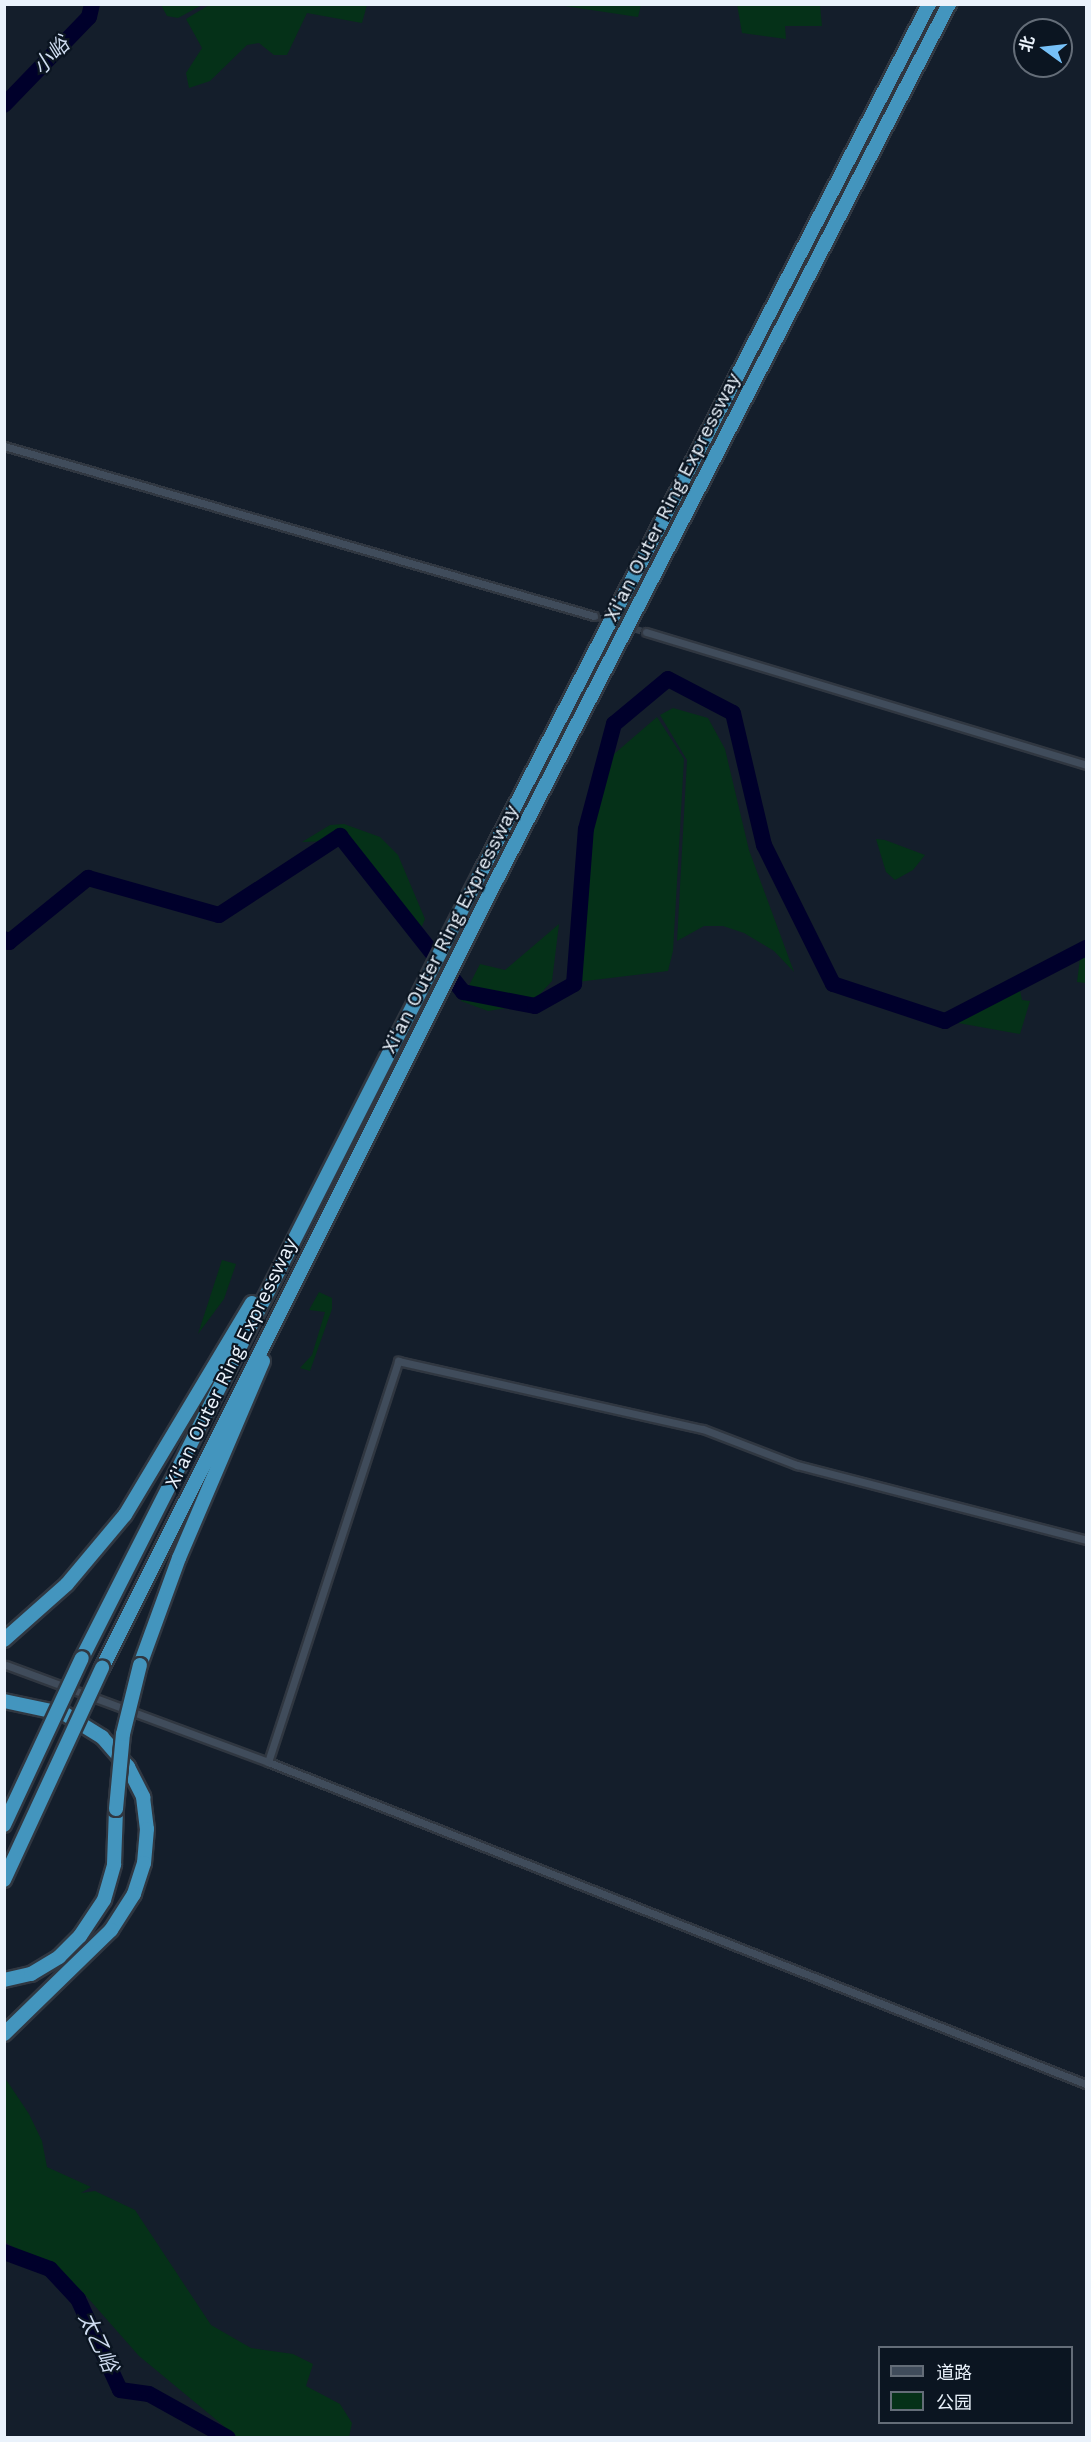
<!DOCTYPE html>
<html>
<head>
<meta charset="utf-8">
<style>
	body { margin:0 }
	#map { position:relative; width:1091px; height:2442px; overflow:hidden; background:#141e2b; font-family:"Work Sans","Noto Sans SC",sans-serif }
	div>[style] { position:absolute }
	[style*='--x'] { left:calc(var(--x)*1px); top:calc(var(--y)*1px); width:calc(var(--w)*1px); rotate:calc(var(--a)*1deg) }
	.green>* { inset:0; background:#053118 }
	.river>* { height:16px; margin:-8px; padding:0 8px; transform-origin:8px; border-radius:8px; background:#00002b }
	.street-tunnel>* { height:7px; margin-top:-3.5px; transform-origin:0; background:repeating-linear-gradient(90deg,#343e4a 0 7px,transparent 0 10.5px) }
	.roads { filter:drop-shadow(2px 0 #303741) drop-shadow(-2px 0 #303741) drop-shadow(0 2px #303741) drop-shadow(0 -2px #303741) }
	.street>* { height:7px; margin:-3.5px; padding:0 3.5px; transform-origin:3.5px; border-radius:3.5px; background:#404c5b }
	.highway>* { height:14px; margin:-7px; padding:0 7px; transform-origin:7px; border-radius:7px; background:#4395be }
	.bridges { filter:drop-shadow(2px 0 #303741) drop-shadow(-2px 0 #303741) drop-shadow(0 2px #303741) drop-shadow(0 -2px #303741) }
	.highway-bridge>* { height:14px; margin:-7px; padding:0 7px; transform-origin:7px; border-radius:7px; background:#4395be }
	span { translate:-50% -50%; white-space:nowrap; text-align:center; line-height:1.15; -webkit-text-stroke:4.5px #0b1521; paint-order:stroke }
	.street-label { font-size:20px; color:#eaf2fb }
	.water-label { font-size:21px; color:#cfdcf0; font-style:italic }
	.frame { position:absolute; inset:0; border:6px solid #eaf2fb; pointer-events:none }
	.legend { position:absolute; left:878px; top:2346px; width:195px; height:78px; box-sizing:border-box; background:#0b1521; border:2px solid #646d78; margin:0; padding:8px 10px; list-style:none; font-size:18px; color:#eaf2fb }
	.legend li { display:flex; align-items:center; gap:12px; height:30px }
	.legend b { width:30px; border:2px solid #646d78 }
	.north { position:absolute; left:1013px; top:18px; width:60px; height:60px; box-sizing:border-box; background:#0b1521; border:2px solid #646d78; border-radius:50%; rotate:285deg; font-size:16px; font-weight:700; line-height:24px; text-align:center; color:#eaf2fb }
	.north::after { content:''; display:block; margin:auto; width:21px; height:27px; background:#76c0f7; clip-path:polygon(50% 0,100% 100%,50% 72%,0 100%) }
</style>
</head>
<body>
<div id="map">
	<div class="green">
		<i style="clip-path:polygon(737px 4px,820px 5px,822px 26px,785px 26px,786px 39px,742px 33px)"></i>
		<i style="clip-path:polygon(161px 5px,202px 5px,178px 18px,167px 16px)"></i>
		<i style="clip-path:polygon(209px 5px,209px 4px,367px 5px,362px 23px,307px 13px,287px 55px,274px 55px,259px 43px,247px 45px,210px 81px,189px 88px,186px 73px,202px 48px,186px 19px)"></i>
		<i style="clip-path:polygon(558px 5px,641px 4px,641px 5px,638px 17px)"></i>
		<i style="clip-path:polygon(673px 708px,708px 718px,725px 749px,749px 850px,794px 972px,774px 951px,744px 933px,723px 926px,704px 926px,677px 941px,687px 760px,660px 715px)"></i>
		<i style="clip-path:polygon(657px 717px,684px 759px,673px 951px,668px 971px,569px 983px,584px 919px,594px 781px,614px 754px)"></i>
		<i style="clip-path:polygon(344px 824px,380px 837px,398px 855px,425px 919px,416px 940px,388px 886px,362px 854px,331px 841px,302px 842px,330px 825px)"></i>
		<i style="clip-path:polygon(876px 839px,885px 840px,925px 855px,913px 870px,895px 880px,886px 872px)"></i>
		<i style="clip-path:polygon(559px 924px,552px 981px,531px 1004px,488px 1011px,461px 1001px,480px 964px,505px 970px)"></i>
		<i style="clip-path:polygon(1086px 950px,1086px 983px,1077px 982px,1081px 951px)"></i>
		<i style="clip-path:polygon(1019px 985px,1022px 1000px,1030px 1001px,1020px 1034px,947px 1021px)"></i>
		<i style="clip-path:polygon(222px 1260px,236px 1264px,224px 1299px,198px 1334px)"></i>
		<i style="clip-path:polygon(319px 1292px,332px 1298px,332px 1309px,310px 1371px,300px 1368px,312px 1355px,325px 1312px,309px 1310px)"></i>
		<i style="clip-path:polygon(5px 2078px,29px 2114px,42px 2141px,47px 2167px,91px 2187px,81px 2193px,95px 2191px,135px 2210px,211px 2325px,251px 2348px,293px 2354px,313px 2364px,306px 2386px,340px 2404px,352px 2423px,349px 2437px,237px 2437px,139px 2356px,80px 2289px,5px 2242px)"></i>
	</div>
	<div class="river">
		<i style="--x:4;--y:105;--w:122;--a:-46"></i>
		<i style="--x:89;--y:17;--w:13;--a:-77"></i>
		<i style="--x:4;--y:939;--w:6;--a:31"></i>
		<i style="--x:9;--y:942;--w:102;--a:-39"></i>
		<i style="--x:88;--y:878;--w:136;--a:15.8"></i>
		<i style="--x:219;--y:915;--w:145;--a:-33.1"></i>
		<i style="--x:340;--y:836;--w:199;--a:51.7"></i>
		<i style="--x:463;--y:992;--w:73;--a:11"></i>
		<i style="--x:535;--y:1006;--w:45;--a:-29.4"></i>
		<i style="--x:574;--y:984;--w:155;--a:-85.6"></i>
		<i style="--x:586;--y:829;--w:109;--a:-75.1"></i>
		<i style="--x:614;--y:724;--w:70;--a:-39.8"></i>
		<i style="--x:668;--y:679;--w:73;--a:27.6"></i>
		<i style="--x:733;--y:713;--w:136;--a:76.8"></i>
		<i style="--x:764;--y:845;--w:155;--a:63.6"></i>
		<i style="--x:833;--y:984;--w:118;--a:18.3"></i>
		<i style="--x:945;--y:1021;--w:159;--a:-27.4"></i>
		<i style="--x:4;--y:2252;--w:49;--a:20.3"></i>
		<i style="--x:50;--y:2269;--w:41;--a:47"></i>
		<i style="--x:78;--y:2299;--w:100;--a:65.2"></i>
		<i style="--x:120;--y:2390;--w:29;--a:8"></i>
		<i style="--x:149;--y:2394;--w:90;--a:29.1"></i>
	</div>
	<div class="street-tunnel">
		<i style="--x:594;--y:616;--w:54;--a:17.1"></i>
	</div>
	<div class="roads">
		<div class="street">
			<i style="--x:4;--y:446;--w:614;--a:16.07"></i>
			<i style="--x:646;--y:632;--w:460;--a:16.8"></i>
			<i style="--x:6;--y:1665;--w:279;--a:20.3"></i>
			<i style="--x:268;--y:1762;--w:422;--a:-72"></i>
			<i style="--x:398;--y:1361;--w:312;--a:12.6"></i>
			<i style="--x:703;--y:1429;--w:101;--a:21"></i>
			<i style="--x:797;--y:1465;--w:299;--a:14.5"></i>
			<i style="--x:268;--y:1762;--w:879;--a:21.49"></i>
		</div>
		<div class="highway">
			<i style="--x:4;--y:1640;--w:84;--a:-41.6"></i>
			<i style="--x:67;--y:1584;--w:90;--a:-50"></i>
			<i style="--x:125;--y:1515;--w:247;--a:-59.1"></i>
			<i style="--x:82;--y:1658;--w:884;--a:-63.09"></i>
			<i style="--x:482;--y:870;--w:975;--a:-62.7"></i>
			<i style="--x:140;--y:1665;--w:114;--a:-70"></i>
			<i style="--x:179;--y:1558;--w:214;--a:-66.9"></i>
			<i style="--x:102;--y:1668;--w:885;--a:-63.41"></i>
			<i style="--x:498;--y:877;--w:983;--a:-62.68"></i>
			<i style="--x:4;--y:1701;--w:62;--a:12"></i>
			<i style="--x:65;--y:1714;--w:44;--a:31.9"></i>
			<i style="--x:102;--y:1737;--w:40;--a:49"></i>
			<i style="--x:128;--y:1767;--w:34;--a:63"></i>
			<i style="--x:143;--y:1797;--w:32;--a:83"></i>
			<i style="--x:147;--y:1829;--w:34;--a:95"></i>
			<i style="--x:144;--y:1863;--w:33;--a:108"></i>
			<i style="--x:134;--y:1894;--w:43;--a:122.6"></i>
			<i style="--x:111;--y:1930;--w:149;--a:135.8"></i>
			<i style="--x:4;--y:1980;--w:28;--a:-13"></i>
			<i style="--x:31;--y:1974;--w:33;--a:-31"></i>
			<i style="--x:59;--y:1957;--w:30;--a:-45"></i>
			<i style="--x:80;--y:1936;--w:43;--a:-56.3"></i>
			<i style="--x:104;--y:1900;--w:37;--a:-74"></i>
			<i style="--x:114;--y:1864;--w:55;--a:-87.9"></i>
		</div>
	</div>
	<div class="bridges">
		<div class="highway-bridge">
			<i style="--x:116;--y:1809;--w:75;--a:-84.7"></i>
			<i style="--x:123;--y:1734;--w:71;--a:-76.2"></i>
			<i style="--x:4;--y:1825;--w:184;--a:-65"></i>
			<i style="--x:4;--y:1880;--w:234;--a:-65.2"></i>
		</div>
	</div>
	<div class="street-label">
		<span style="left:672px;top:497px;rotate:-63deg">Xi'an Outer Ring Expressway</span>
		<span style="left:450px;top:929px;rotate:-63deg">Xi'an Outer Ring Expressway</span>
		<span style="left:231px;top:1363px;rotate:-64deg">Xi'an Outer Ring Expressway</span>
	</div>
	<div class="water-label">
		<span style="left:51px;top:56px;rotate:-46deg">小峪</span>
		<span style="left:98px;top:2342px;rotate:65deg">太乙峪</span>
	</div>
	<div class="frame"></div>
	<ul class="legend">
	<li><b style="height:8px;background:#404c5b"></b>道路</li>
	<li><b style="height:16px;background:#053118"></b>公园</li>
	</ul>
	<div class="north">北</div>
</div>
</body>
</html>
